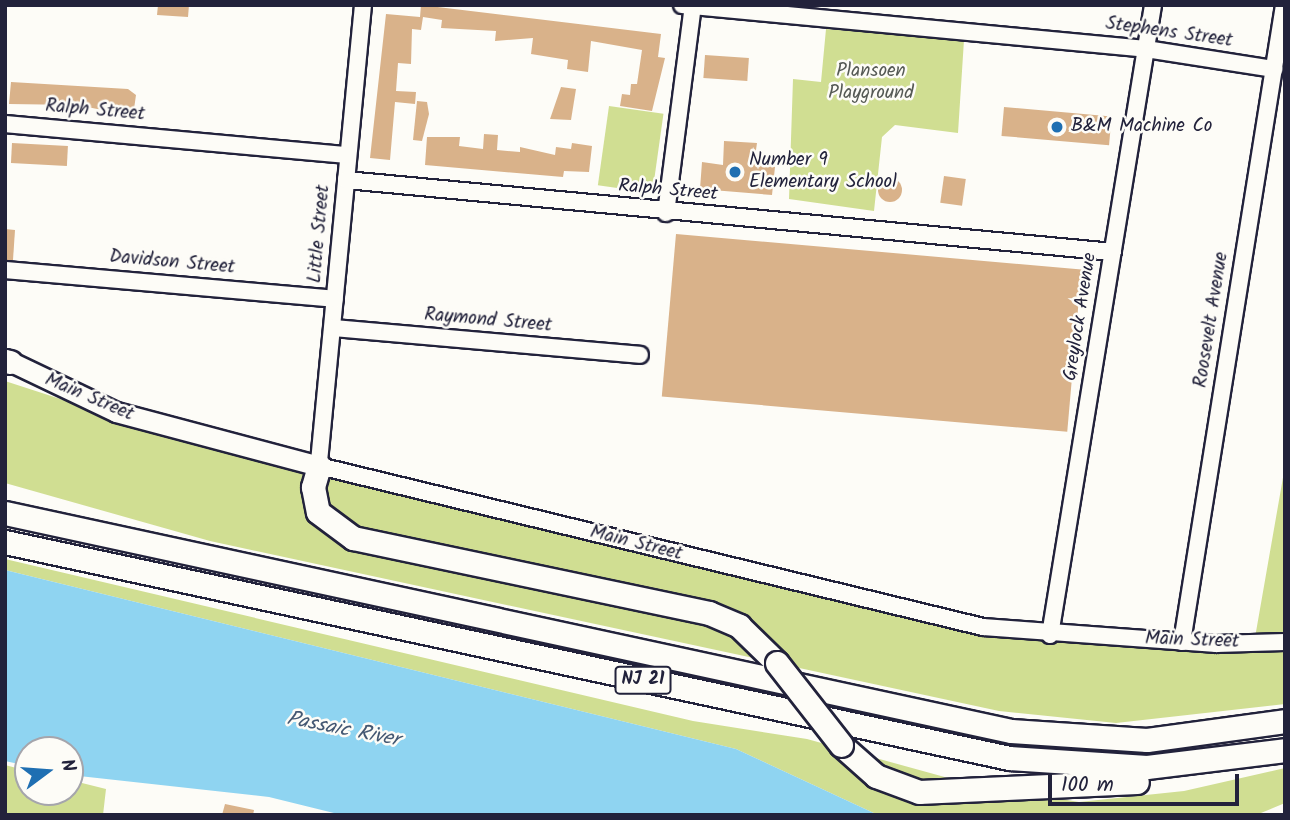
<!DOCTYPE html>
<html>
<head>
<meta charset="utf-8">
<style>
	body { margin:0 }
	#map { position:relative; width:1290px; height:820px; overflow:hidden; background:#fdfcf7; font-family:Kalam,sans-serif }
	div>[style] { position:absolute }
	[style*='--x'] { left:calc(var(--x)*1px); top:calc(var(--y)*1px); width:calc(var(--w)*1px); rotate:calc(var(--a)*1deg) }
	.green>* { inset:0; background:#d0de92; transform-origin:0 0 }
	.water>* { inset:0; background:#8fd4f1 }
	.building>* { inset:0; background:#d9b28a; transform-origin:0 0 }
	.round { border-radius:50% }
	.roads { filter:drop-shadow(2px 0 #22223b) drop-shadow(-2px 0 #22223b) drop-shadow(0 2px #22223b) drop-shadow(0 -2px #22223b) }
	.minor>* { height:16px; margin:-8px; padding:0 8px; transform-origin:8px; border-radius:8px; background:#fdfcf7 }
	.major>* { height:19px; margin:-9.5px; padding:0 9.5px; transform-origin:9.5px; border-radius:9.5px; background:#fdfcf7 }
	.highway>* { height:23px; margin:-11.5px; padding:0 11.5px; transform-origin:11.5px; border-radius:11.5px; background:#fdfcf7 }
	.bridges { filter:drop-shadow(2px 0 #22223b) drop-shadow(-2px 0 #22223b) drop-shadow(0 2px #22223b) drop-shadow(0 -2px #22223b) }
	.highway-bridge>* { height:23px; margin:-11.5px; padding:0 11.5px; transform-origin:11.5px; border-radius:11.5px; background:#fdfcf7 }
	.dots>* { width:19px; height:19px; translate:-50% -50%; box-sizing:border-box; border:4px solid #fdfcf7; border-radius:50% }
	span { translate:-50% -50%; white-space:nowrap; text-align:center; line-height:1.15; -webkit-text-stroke:5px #fdfcf7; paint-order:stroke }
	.shield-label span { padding:2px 5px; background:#fdfcf7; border:2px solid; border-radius:5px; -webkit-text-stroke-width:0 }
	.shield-label { font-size:18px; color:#22223b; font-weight:700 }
	.street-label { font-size:19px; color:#22223b }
	.park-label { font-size:19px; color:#565a55 }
	.poi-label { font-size:19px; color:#22223b }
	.left { translate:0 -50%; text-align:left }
	.water-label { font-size:21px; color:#435772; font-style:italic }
	.frame { position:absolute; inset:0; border:7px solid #22223b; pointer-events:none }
	.north { position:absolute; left:14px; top:736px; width:70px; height:70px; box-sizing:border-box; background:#fdfcf7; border:2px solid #a5a5ac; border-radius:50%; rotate:74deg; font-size:19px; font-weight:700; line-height:28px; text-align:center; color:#22223b }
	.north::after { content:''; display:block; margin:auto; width:24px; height:32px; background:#1f6fb2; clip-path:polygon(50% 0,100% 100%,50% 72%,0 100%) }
	.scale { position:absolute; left:1048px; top:774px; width:191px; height:32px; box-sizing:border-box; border:4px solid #22223b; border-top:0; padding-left:9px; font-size:21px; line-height:24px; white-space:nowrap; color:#22223b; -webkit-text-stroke:5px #fdfcf7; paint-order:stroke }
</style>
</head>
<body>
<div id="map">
	<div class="green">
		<i style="clip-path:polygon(826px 29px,964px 40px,958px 133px,895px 125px,882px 137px,874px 211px,789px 199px,793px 79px,821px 82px)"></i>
		<i style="left:609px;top:106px;width:55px;height:80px;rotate:8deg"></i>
		<i style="clip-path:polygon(5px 381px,202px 445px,976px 632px,1253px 649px,1285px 466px,1285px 704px,1116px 723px,999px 711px,210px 541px,5px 483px)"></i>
		<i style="clip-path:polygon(5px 559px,693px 721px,807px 739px,970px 784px,1079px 802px,1184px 791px,1285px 768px,1285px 803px,1256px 815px,878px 815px,736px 749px,5px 570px)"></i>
		<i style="clip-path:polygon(5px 765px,28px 771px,28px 792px,70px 792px,70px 780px,106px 789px,103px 815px,5px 815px)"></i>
	</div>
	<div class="water">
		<i style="clip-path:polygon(5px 570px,736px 749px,878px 815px,342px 815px,269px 797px,70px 775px,70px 750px,28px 750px,28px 766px,5px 761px)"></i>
	</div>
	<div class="building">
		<i style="clip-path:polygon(158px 5px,189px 5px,188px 17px,157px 15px)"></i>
		<i style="clip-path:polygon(421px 5px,661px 34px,658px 57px,665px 58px,652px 111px,620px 106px,622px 94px,630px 95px,631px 84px,637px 84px,642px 50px,591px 41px,588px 72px,567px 69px,568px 60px,531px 54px,533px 38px,495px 41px,496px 31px,441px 28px,442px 20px,423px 17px,421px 30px,412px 29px,411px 64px,398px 63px,396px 91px,416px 92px,415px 104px,395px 102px,390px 160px,370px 158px,386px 14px,420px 17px)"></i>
		<i style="left:705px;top:55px;width:44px;height:23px;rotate:4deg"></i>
		<i style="clip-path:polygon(11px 82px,128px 89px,136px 95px,133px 116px,77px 105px,9px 104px)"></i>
		<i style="clip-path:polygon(561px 87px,576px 89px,571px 120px,550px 119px)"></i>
		<i style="clip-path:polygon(417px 101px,427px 102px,429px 114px,422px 141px,413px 140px)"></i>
		<i style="left:1004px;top:107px;width:108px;height:29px;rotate:5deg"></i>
		<i style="clip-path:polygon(484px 134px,498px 135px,497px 150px,520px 152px,520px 147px,555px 155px,556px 147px,571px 149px,572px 143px,592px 146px,589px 172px,564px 171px,563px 177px,425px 165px,427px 137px,460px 137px,459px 146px,483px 149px)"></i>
		<i style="clip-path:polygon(724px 141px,757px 143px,755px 157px,775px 167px,772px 195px,700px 189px,702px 162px,723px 165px)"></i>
		<i style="left:12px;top:143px;width:56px;height:20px;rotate:3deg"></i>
		<i style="left:944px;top:176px;width:22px;height:27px;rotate:8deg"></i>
		<i class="round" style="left:878px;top:178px;width:24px;height:24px"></i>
		<i style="clip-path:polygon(5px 229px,15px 230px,13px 260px,5px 260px)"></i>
		<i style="left:676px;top:234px;width:407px;height:163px;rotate:5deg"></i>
		<i style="clip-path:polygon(225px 804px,254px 810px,253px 815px,222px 815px)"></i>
	</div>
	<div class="roads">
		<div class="minor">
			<i style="--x:363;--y:5;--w:463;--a:95.5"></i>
			<i style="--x:319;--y:466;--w:683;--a:13.63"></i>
			<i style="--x:983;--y:627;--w:234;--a:4.2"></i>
			<i style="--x:1216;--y:644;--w:69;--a:-1.7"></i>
			<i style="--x:682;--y:5;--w:466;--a:5.4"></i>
			<i style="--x:1146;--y:49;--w:130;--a:8.9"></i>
			<i style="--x:5;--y:124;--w:344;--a:5.2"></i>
			<i style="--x:346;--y:180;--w:770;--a:5.36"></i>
			<i style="--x:666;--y:213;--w:210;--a:-82.6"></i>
			<i style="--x:5;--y:270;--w:331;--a:5"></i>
			<i style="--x:333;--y:328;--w:308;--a:5"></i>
			<i style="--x:1050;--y:635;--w:638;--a:-80.71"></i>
			<i style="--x:1182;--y:642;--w:645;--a:-80.9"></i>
		</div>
		<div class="major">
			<i style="--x:5;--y:359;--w:123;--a:25.5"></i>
			<i style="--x:116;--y:412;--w:210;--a:14.9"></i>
		</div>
		<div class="highway">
			<i style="--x:5;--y:361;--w:5;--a:11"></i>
			<i style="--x:319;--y:466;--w:22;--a:106"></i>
			<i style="--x:313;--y:487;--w:25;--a:79"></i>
			<i style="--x:318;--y:512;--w:44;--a:36.6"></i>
			<i style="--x:353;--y:538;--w:364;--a:11.9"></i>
			<i style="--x:709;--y:613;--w:33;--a:23"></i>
			<i style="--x:739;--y:626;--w:53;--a:44.2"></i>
			<i style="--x:5;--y:513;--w:1029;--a:12.23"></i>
			<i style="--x:1011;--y:731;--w:136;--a:3.8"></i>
			<i style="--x:1147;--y:740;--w:139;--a:-7.8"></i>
			<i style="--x:5;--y:542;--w:1027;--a:12.14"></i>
			<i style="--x:1009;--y:758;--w:138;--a:3.7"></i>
			<i style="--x:1147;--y:767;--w:139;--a:-7"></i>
			<i style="--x:841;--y:745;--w:47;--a:41.5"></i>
			<i style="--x:876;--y:776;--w:46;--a:20.4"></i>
			<i style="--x:919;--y:792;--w:218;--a:-2.6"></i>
		</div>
	</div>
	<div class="bridges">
		<div class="highway-bridge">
			<i style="--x:777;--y:663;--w:104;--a:52"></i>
		</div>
	</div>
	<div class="dots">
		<i style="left:1057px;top:127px;background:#1f6fb2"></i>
		<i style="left:735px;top:172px;background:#1f6fb2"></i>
	</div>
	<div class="shield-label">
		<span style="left:643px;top:680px">NJ 21</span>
	</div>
	<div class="street-label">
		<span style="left:1169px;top:33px;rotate:8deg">Stephens Street</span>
		<span style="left:95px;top:111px;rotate:5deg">Ralph Street</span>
		<span style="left:668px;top:191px;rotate:5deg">Ralph Street</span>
		<span style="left:320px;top:234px;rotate:-85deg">Little Street</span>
		<span style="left:172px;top:263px;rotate:5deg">Davidson Street</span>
		<span style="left:1081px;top:317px;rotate:-81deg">Greylock Avenue</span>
		<span style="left:1212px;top:320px;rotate:-81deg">Roosevelt Avenue</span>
		<span style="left:488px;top:321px;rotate:5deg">Raymond Street</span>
		<span style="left:89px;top:398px;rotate:23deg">Main Street</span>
		<span style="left:636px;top:544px;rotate:14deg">Main Street</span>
		<span style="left:1192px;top:641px;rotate:2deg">Main Street</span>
	</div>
	<div class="park-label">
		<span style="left:871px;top:83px">Plansoen<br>Playground</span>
	</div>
	<div class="poi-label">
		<span class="left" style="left:1071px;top:127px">B&amp;M Machine Co</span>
		<span class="left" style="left:749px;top:172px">Number 9<br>Elementary School</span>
	</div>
	<div class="water-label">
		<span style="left:343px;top:730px;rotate:11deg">Passaic River</span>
	</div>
	<div class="frame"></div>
	<div class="north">N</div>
	<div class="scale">100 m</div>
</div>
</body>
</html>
